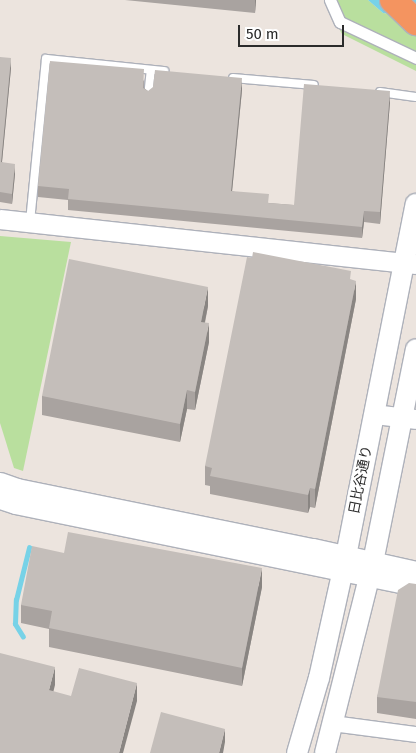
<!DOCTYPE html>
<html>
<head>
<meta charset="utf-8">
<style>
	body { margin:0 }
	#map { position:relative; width:416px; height:753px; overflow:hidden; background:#ece4de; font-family:"Fira Sans","Noto Sans JP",sans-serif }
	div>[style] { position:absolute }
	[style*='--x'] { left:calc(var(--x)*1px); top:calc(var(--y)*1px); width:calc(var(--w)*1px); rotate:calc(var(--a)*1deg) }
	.green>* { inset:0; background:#b9df9e }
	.water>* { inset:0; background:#77d2e7 }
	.stream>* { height:4.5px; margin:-2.25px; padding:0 2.25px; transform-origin:2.25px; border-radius:2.25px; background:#77d2e7 }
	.roads { filter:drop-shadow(1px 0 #aeb1ba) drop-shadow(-1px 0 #aeb1ba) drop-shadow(0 1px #aeb1ba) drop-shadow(0 -1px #aeb1ba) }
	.service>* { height:8px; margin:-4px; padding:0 4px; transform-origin:4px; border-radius:4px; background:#fff }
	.pedestrian>* { height:11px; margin:-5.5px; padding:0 5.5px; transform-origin:5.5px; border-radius:5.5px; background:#fff }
	.minor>* { height:15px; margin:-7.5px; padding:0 7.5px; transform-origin:7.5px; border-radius:7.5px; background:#fff }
	.tertiary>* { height:19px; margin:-9.5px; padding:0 9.5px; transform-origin:9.5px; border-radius:9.5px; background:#fff }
	.secondary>* { height:20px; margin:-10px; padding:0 10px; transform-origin:10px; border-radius:10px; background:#fff }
	.motorway>* { height:26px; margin:-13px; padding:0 13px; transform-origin:13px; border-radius:13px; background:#f49460 }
	.wall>* { inset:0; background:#a9a3a0 }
	.shaded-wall>* { inset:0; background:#898582 }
	.building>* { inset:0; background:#c4beba }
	span { translate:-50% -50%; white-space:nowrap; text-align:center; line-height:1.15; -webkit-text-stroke:4.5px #fff; paint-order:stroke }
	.street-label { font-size:14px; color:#2b2b2b }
	.scale { position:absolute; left:238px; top:25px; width:106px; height:22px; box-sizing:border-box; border:2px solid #2b2b2b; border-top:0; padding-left:6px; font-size:15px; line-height:18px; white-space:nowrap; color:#2b2b2b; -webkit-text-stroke:4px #fff; paint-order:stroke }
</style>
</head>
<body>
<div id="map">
	<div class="green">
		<i style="clip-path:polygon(324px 0,368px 0,383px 13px,407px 16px,416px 24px,416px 71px,342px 34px)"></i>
		<i style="clip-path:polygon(0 236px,71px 242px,23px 471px,14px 468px,0 423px)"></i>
	</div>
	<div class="water">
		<i style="clip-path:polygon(368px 0,416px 0,416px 17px,383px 13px)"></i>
	</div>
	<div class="stream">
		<i style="--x:23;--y:637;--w:15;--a:-122"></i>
		<i style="--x:15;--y:624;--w:24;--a:-88"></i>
		<i style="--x:16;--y:600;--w:54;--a:-76"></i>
	</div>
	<div class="roads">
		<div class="service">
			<i style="--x:233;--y:78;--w:81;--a:4.9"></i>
			<i style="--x:380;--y:92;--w:36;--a:8"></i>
			<i style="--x:148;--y:97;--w:27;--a:-84"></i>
			<i style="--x:30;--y:222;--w:164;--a:-84.4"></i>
			<i style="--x:46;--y:59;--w:119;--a:5.8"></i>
		</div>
		<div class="pedestrian">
			<i style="--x:330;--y:0;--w:24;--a:66"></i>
			<i style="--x:340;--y:22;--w:84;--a:25.3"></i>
		</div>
		<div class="minor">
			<i style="--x:332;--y:723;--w:85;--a:7.5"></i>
		</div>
		<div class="tertiary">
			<i style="--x:0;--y:219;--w:418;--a:6.2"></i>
			<i style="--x:374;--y:414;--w:42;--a:6.8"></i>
			<i style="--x:0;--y:482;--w:18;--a:19"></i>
			<i style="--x:17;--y:488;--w:302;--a:11.5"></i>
			<i style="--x:313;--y:548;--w:106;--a:12.6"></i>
			<i style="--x:0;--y:499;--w:16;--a:18"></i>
			<i style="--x:15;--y:504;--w:409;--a:11.6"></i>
		</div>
		<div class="secondary">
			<i style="--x:297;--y:753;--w:78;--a:-73.7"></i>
			<i style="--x:319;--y:678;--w:125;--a:-77.5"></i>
			<i style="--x:346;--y:556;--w:359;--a:-78.8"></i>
			<i style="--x:325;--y:753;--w:197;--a:-75.9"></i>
			<i style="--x:373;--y:562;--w:217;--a:-78.6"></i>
		</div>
		<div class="motorway">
			<i style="--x:393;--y:0;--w:32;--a:44"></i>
		</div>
	</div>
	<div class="wall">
		<i style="clip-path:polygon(125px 0,256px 0,255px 13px)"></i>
		<i style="clip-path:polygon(0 57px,11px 68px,2px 162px,15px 174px,12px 204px,0 202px)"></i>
		<i style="clip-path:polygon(144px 80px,144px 88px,148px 91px,242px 90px,232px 191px,269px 203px,294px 205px,390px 102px,380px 224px,364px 222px,362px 238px,68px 210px,68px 200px,38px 197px,38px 186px)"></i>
		<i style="clip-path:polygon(351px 280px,356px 299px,315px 508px,310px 507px,308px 513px,210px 494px,210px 486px,205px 485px,205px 466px)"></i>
		<i style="clip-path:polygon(208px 306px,205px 323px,209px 342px,195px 410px,187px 409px,180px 442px,42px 415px,42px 396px)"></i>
		<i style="clip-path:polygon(64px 553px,262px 587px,242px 686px,49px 647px,49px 629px,21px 623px,21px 605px)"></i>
		<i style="clip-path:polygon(416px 584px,416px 719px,377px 713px,377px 697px)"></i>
	</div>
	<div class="shaded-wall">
		<i style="clip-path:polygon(255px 0,256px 0,255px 13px)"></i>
		<i style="clip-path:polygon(11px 58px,11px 68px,1px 172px,1px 162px)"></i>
		<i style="clip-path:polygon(242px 78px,242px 90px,231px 202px,231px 191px)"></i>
		<i style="clip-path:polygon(390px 91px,390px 102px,380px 224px,380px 212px)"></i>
		<i style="clip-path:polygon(15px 164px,15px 174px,12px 204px,12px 194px)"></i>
		<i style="clip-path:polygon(364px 211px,364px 222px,362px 238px,362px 227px)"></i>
		<i style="clip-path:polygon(356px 281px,356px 299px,315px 508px,315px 489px)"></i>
		<i style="clip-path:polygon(208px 287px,208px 306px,201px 340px,201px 322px)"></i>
		<i style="clip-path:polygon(209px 323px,209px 342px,195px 410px,195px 392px)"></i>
		<i style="clip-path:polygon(187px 390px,187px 409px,180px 442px,180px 424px)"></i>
		<i style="clip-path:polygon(310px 488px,310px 507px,308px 513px,308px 495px)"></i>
		<i style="clip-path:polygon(262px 568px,262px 587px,242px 686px,242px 668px)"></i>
		<i style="clip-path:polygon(55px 667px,55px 685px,49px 709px,49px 690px)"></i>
		<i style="clip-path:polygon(137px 683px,137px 701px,123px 753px,119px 753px)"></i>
		<i style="clip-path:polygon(225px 729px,225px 742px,223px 753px,219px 753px)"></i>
	</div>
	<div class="building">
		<i style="clip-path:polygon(0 57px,11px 58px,1px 162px,15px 164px,12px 194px,0 192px)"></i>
		<i style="clip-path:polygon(50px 61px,144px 69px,143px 88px,148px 91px,153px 87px,155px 70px,242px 78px,231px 191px,269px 194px,268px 203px,294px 205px,304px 84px,390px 91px,380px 212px,364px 211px,362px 227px,68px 199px,69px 189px,38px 186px)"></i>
		<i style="clip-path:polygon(253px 252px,351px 271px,350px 279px,356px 281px,315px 489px,310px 488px,308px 495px,210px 476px,212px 468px,205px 466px,247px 257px,252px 258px)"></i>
		<i style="clip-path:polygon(69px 259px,208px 287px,201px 322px,209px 323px,195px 392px,187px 390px,180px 424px,42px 396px)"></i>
		<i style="clip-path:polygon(68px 532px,262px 568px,242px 668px,49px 628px,52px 611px,21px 605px,32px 546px,64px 553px)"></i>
		<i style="clip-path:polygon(409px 583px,416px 584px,416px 702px,377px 697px,398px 590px)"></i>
		<i style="clip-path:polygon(0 653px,55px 667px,49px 690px,71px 696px,79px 668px,137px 683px,119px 753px,0 753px)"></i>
		<i style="clip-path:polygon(161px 712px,225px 729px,219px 753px,150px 753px)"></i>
	</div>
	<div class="street-label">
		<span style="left:361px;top:480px;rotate:-79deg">日比谷通り</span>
	</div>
	<div class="scale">50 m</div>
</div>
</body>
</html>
